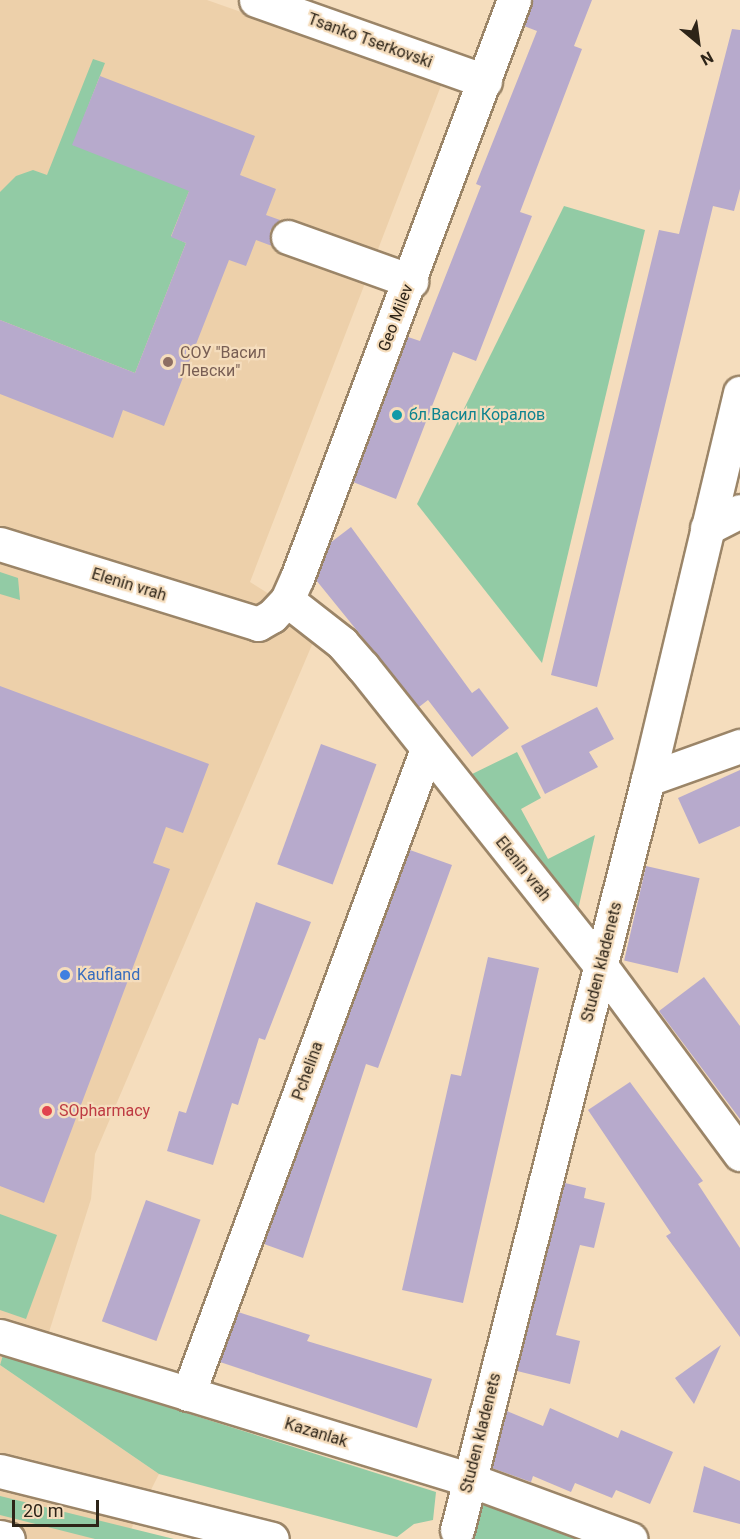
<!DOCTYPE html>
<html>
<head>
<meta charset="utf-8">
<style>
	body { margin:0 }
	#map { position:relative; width:740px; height:1539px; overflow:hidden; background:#f5ddbd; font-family:Roboto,sans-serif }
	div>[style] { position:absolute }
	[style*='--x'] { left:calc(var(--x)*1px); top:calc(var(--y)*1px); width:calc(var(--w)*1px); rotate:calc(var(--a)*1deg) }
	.built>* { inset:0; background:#edd0aa }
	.green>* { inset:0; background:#92cba5 }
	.building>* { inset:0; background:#b7aacc; transform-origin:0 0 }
	.roads { filter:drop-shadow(2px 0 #9b8568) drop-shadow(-2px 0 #9b8568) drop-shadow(0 2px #9b8568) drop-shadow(0 -2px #9b8568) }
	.minor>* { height:33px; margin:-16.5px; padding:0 16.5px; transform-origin:16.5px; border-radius:16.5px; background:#fff }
	.highway>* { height:33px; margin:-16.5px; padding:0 16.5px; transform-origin:16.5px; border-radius:16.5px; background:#fff }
	.dots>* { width:16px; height:16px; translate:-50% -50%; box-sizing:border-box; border:3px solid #f5ddbd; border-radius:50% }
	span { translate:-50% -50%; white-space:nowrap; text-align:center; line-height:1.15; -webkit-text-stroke:4.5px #f5ddbd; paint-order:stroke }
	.street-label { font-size:16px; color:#2d2418 }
	.education-label { font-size:16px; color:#785e54 }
	.left { translate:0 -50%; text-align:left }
	.culture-label { font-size:16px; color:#0d838f }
	.shop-label { font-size:16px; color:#366cbe }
	.health-label { font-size:16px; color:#be3a42 }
	.north { position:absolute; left:668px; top:12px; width:60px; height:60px; -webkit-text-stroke:4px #f5ddbd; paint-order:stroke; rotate:151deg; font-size:16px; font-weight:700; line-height:24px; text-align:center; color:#2d2418 }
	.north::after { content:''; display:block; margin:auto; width:21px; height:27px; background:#2d2418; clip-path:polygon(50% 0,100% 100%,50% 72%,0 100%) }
	.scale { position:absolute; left:12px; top:1500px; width:87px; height:27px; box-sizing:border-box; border:3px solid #2d2418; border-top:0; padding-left:8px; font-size:18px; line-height:21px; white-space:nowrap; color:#2d2418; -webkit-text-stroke:4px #f5ddbd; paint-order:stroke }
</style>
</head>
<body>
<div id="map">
	<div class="built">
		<i style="clip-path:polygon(0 0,207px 0,442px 83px,250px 582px,320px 626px,95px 1154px,91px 1199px,38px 1367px,3px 1356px,0 1365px,159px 1474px,126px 1539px,0 1539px)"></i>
	</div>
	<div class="green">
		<i style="clip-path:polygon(93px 59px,105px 63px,73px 145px,200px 164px,171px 236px,186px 243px,135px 373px,0 320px,0 192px,16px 176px,33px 170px,47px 175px)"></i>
		<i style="clip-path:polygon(564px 206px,645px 230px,542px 663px,417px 504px)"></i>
		<i style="clip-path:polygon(0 572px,18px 578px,20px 600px,0 594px)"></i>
		<i style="clip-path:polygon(517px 752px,541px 798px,521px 809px,548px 859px,595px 835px,577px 914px,466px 777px)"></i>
		<i style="clip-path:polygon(0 1214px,57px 1235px,26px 1319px,0 1310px)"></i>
		<i style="clip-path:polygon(3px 1355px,436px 1492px,433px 1520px,414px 1524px,397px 1537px,159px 1474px,0 1365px)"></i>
		<i style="clip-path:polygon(0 1496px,174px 1539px,95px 1539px,0 1515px)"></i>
		<i style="clip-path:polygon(471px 1500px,582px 1539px,466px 1539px)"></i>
	</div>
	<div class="building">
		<i style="clip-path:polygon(532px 0,592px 0,574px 46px,582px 49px,520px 212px,532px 216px,476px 361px,453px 352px,396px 499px,353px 482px,408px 337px,420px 341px,481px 186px,476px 184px,537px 31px,524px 26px)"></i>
		<i style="clip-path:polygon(732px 29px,740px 30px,740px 189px,734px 211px,713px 206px,597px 687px,551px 675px,659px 230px,679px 234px)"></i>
		<i style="clip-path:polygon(100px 76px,255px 136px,240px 175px,276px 189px,266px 215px,280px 220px,270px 231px,272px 246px,256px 240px,246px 266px,229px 260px,164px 426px,123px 410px,113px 438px,0 394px,0 320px,135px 373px,186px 243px,171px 237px,189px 191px,72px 145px)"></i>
		<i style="clip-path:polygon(351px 527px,472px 693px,479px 688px,509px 728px,472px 757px,428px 700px,419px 707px,316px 580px,330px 543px)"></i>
		<i style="clip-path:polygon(0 686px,209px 764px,183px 833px,166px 827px,153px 863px,170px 869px,44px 1203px,0 1186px)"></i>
		<i style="clip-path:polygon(597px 707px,614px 739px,589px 752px,598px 767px,545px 794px,521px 746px)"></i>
		<i style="left:321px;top:744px;width:59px;height:128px;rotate:20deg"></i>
		<i style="clip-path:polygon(740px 770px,740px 826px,699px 844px,678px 798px)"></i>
		<i style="clip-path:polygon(410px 850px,452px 865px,378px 1068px,366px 1064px,303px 1258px,264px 1244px)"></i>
		<i style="left:646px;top:866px;width:55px;height:97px;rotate:13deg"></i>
		<i style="clip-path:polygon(256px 902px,311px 922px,265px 1040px,259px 1038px,238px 1105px,232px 1103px,213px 1165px,167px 1151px,179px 1111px,186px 1113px)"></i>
		<i style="clip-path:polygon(488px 957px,539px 968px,463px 1303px,402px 1290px,451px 1074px,461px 1076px)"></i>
		<i style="clip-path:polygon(704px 977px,740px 1026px,740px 1119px,659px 1011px)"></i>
		<i style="clip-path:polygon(630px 1082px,703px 1181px,698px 1184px,740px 1248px,740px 1337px,666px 1236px,671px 1233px,588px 1110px)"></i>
		<i style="clip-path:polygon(565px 1183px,586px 1188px,584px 1198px,605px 1203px,594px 1248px,580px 1245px,556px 1335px,580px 1341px,570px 1384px,517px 1371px)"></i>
		<i style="left:146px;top:1200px;width:58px;height:129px;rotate:20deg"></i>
		<i style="clip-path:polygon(238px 1312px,310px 1335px,307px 1341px,432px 1379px,417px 1428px,220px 1362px)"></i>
		<i style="clip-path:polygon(721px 1345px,694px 1404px,675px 1378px)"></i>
		<i style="clip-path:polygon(550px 1408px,618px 1438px,621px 1430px,673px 1452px,650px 1504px,616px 1490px,612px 1498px,575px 1483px,571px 1492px,533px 1476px,531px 1482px,492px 1468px,507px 1411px,543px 1426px)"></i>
		<i style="clip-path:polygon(704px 1466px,740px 1481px,740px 1524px,693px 1512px)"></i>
	</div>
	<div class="roads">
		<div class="minor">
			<i style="--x:256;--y:0;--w:243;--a:19.5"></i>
			<i style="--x:288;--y:237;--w:131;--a:19.7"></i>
			<i style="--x:707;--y:528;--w:37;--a:-27"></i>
			<i style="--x:0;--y:544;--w:270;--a:17.2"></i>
			<i style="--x:258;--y:624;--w:16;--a:-30"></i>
			<i style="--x:272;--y:616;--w:22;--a:-47"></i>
			<i style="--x:287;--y:600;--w:24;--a:-66"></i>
			<i style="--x:297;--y:578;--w:617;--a:-69.42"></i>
			<i style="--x:287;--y:600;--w:70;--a:38"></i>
			<i style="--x:342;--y:643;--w:32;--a:49"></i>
			<i style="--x:363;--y:667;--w:382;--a:51.5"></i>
			<i style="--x:601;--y:966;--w:234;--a:53.5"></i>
			<i style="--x:648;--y:779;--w:98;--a:-19.7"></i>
			<i style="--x:0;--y:1336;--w:492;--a:17"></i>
			<i style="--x:470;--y:1480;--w:171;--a:20.2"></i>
			<i style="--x:188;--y:1394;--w:688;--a:-69.67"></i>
			<i style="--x:457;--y:1530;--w:775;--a:-75.73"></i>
			<i style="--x:648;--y:779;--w:397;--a:-76.6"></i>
		</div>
		<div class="highway">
			<i style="--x:0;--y:1471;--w:280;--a:14"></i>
			<i style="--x:0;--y:1537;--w:8;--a:14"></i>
		</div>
	</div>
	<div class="dots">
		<i style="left:168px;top:362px;background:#8d6e63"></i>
		<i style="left:397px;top:415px;background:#0f9aa8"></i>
		<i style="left:65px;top:975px;background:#3f7fe0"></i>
		<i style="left:47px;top:1111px;background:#e0444e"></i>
	</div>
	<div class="street-label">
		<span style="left:370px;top:41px;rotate:20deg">Tsanko Tserkovski</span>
		<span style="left:396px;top:318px;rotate:-69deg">Geo Milev</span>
		<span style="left:129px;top:585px;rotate:17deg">Elenin vrah</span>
		<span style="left:523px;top:869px;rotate:51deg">Elenin vrah</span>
		<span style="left:602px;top:962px;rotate:-76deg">Studen kladenets</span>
		<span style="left:308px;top:1071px;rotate:-70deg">Pchelina</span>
		<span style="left:316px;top:1433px;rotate:17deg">Kazanlak</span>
		<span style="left:481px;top:1433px;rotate:-76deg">Studen kladenets</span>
	</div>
	<div class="education-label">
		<span class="left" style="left:180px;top:362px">СОУ "Васил<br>Левски"</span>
	</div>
	<div class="culture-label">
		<span class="left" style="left:409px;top:415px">бл.Васил Коралов</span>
	</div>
	<div class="shop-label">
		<span class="left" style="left:77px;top:975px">Kaufland</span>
	</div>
	<div class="health-label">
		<span class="left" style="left:59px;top:1111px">SOpharmacy</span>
	</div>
	<div class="north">N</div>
	<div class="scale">20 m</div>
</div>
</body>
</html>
